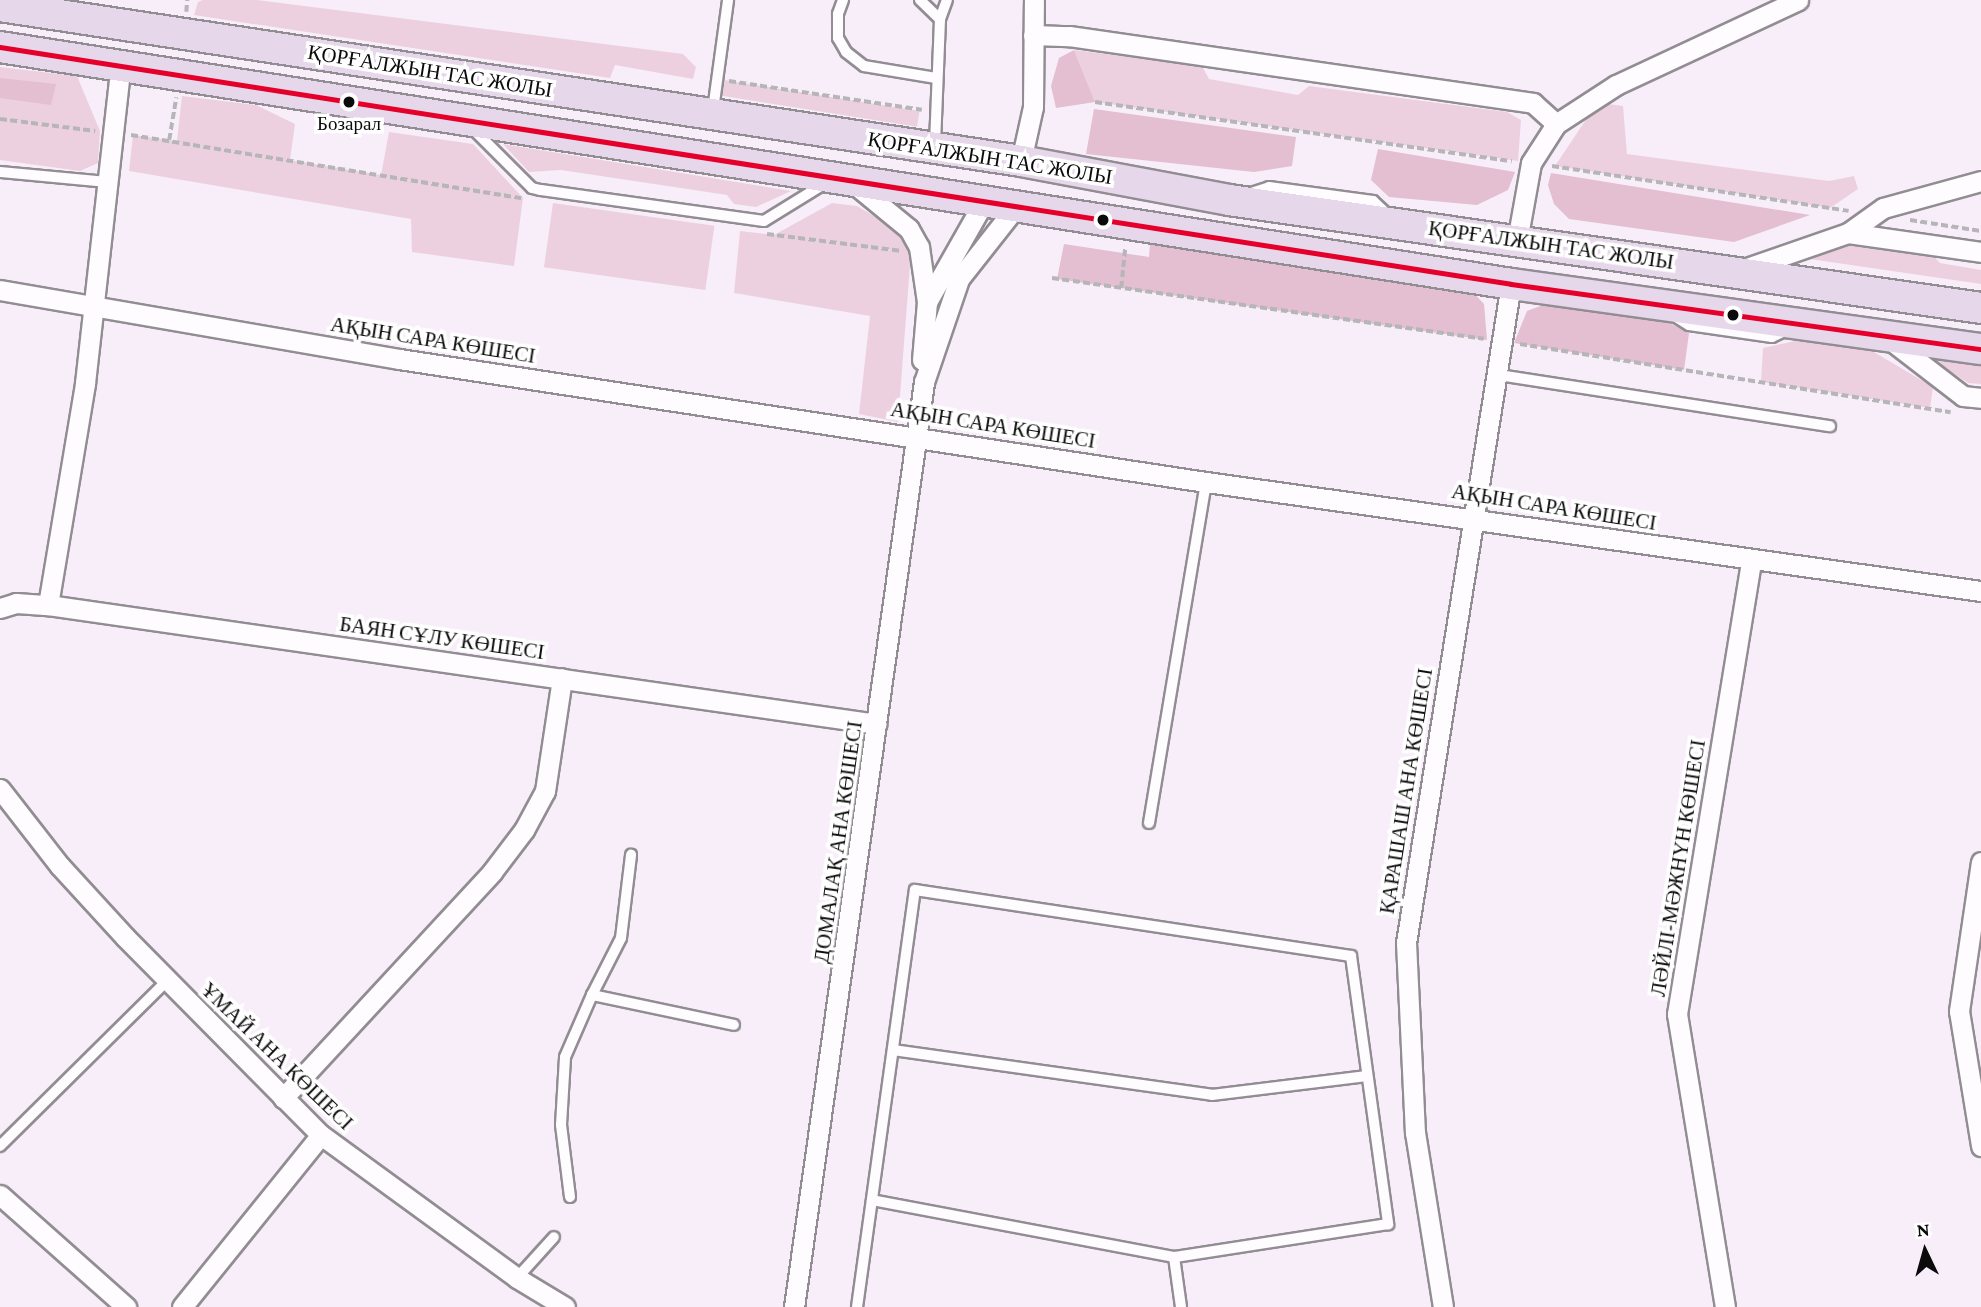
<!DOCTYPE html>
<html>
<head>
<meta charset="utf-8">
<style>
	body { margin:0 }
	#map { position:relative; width:1981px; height:1307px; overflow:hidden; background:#f7eef9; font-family:"Crimson Pro",serif }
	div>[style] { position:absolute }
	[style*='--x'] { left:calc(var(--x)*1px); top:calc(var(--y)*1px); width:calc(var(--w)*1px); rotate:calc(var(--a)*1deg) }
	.green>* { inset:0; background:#edd0e0; transform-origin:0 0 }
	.forest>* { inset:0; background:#e4bed1 }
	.path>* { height:3.5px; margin-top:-1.75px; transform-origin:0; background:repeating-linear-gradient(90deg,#b6b5b7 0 7px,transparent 0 10.5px) }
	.roads { filter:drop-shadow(2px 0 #918d92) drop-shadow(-2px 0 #918d92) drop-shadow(0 2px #918d92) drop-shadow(0 -2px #918d92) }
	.service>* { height:10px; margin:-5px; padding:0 5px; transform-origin:5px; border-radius:5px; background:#fefcfe }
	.minor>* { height:19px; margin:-9.5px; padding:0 9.5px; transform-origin:9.5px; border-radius:9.5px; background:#fefcfe }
	.primary>* { height:30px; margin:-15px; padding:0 15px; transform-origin:15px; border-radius:15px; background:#e6d8ea }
	.bus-1>* { height:5px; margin:-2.5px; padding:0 2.5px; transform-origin:2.5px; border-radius:2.5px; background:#e4002b }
	.dots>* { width:19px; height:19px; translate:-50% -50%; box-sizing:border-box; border:4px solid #fff; border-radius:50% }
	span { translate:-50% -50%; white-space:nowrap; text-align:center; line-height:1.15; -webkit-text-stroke:7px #fff; paint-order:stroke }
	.bus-label { font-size:19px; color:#0b0b0b }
	.street-label { font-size:21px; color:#0b0b0b }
	.north { position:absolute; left:1890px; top:1216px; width:70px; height:70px; -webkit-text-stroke:5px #fff; paint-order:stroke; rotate:355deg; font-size:19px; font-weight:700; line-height:28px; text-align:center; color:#0b0b0b }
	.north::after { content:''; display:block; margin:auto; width:24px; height:32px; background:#0b0b0b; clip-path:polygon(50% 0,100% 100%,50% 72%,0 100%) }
</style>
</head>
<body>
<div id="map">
	<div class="green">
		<i style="clip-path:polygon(203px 0,257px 0,683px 54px,696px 67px,693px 79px,615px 65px,610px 78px,194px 15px,198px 2px)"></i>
		<i style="clip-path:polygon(1074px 50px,1202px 66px,1209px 79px,1298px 95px,1309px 86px,1507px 112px,1521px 120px,1518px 161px,1095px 102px)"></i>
		<i style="clip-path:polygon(0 67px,77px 76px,100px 131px,98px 163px,80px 171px,0 160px)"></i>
		<i style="left:724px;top:80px;width:198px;height:16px;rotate:9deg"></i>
		<i style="clip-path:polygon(182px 96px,256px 105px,295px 124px,290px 160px,381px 175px,389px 132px,473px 144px,523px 198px,514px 266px,412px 252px,411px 219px,129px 171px,133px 135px,177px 141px)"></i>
		<i style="clip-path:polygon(1608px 104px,1623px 106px,1627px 154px,1829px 181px,1854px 176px,1858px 189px,1830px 208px,1555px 166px,1591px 112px)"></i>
		<i style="clip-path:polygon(503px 144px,791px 191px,756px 207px,734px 204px,727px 195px,561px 170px,529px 172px)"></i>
		<i style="left:553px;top:203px;width:163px;height:65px;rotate:8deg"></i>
		<i style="clip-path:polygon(832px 203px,857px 206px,892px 227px,911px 252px,898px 422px,859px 414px,870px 316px,734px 293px,740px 231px,774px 235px)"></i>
		<i style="clip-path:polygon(1849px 240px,1929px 251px,1940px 263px,1981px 270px,1981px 284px,1796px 257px)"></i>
		<i style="clip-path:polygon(1795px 341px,1862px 345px,1933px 387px,1930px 408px,1761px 382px,1763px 348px)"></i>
		<i style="clip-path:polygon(1916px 348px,1981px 358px,1981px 384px,1968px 383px)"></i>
	</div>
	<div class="forest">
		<i style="clip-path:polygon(1074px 50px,1095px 102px,1056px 108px,1051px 86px,1059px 58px)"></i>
		<i style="clip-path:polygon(0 78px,56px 84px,51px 105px,0 98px)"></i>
		<i style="clip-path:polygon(1094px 109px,1296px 137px,1292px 166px,1254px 172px,1086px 154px)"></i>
		<i style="clip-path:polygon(1378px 149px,1515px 172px,1508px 190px,1477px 205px,1389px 197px,1371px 180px)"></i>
		<i style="clip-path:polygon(1551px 173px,1810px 215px,1734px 242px,1569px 219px,1554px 204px,1548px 185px)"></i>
		<i style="clip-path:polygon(1150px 243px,1470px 289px,1484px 304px,1487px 340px,1057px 279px,1064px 244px,1149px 257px)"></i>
		<i style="clip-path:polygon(1551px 302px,1653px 315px,1689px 333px,1684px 370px,1514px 343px,1527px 311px)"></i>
	</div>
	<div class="path">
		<i style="--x:186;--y:12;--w:12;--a:-85"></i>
		<i style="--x:729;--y:81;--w:195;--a:8.5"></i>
		<i style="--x:1095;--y:102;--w:421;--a:8.1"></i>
		<i style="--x:0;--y:119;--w:96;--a:7.2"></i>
		<i style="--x:131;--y:135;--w:398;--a:9.2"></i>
		<i style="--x:169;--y:140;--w:43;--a:-80.5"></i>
		<i style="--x:1552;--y:166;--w:300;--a:8.6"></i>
		<i style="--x:1910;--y:220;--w:72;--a:8.8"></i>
		<i style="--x:767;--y:234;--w:136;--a:7.2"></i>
		<i style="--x:1052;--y:278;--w:436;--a:8"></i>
		<i style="--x:1121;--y:288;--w:40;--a:-84.3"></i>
		<i style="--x:1520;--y:344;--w:436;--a:9"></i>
	</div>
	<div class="roads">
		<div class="service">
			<i style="--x:843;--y:0;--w:15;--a:110"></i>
			<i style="--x:838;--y:14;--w:24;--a:90"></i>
			<i style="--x:838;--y:38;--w:16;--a:60"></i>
			<i style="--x:846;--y:52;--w:23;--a:38"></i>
			<i style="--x:864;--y:66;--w:73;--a:9.5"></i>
			<i style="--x:920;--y:0;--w:28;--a:44"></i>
			<i style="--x:713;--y:110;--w:111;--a:-82.2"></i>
			<i style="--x:474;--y:130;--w:82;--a:45"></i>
			<i style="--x:532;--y:188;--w:9;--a:13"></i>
			<i style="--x:541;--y:190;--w:225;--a:7.9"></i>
			<i style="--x:764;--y:221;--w:70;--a:-31.7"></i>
			<i style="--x:935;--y:144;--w:125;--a:-87.7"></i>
			<i style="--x:940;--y:19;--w:20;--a:-70"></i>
			<i style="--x:0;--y:172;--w:108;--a:5.3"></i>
			<i style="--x:1248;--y:194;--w:22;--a:-18"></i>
			<i style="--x:1269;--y:187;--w:105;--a:7.7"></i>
			<i style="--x:1373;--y:201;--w:19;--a:43"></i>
			<i style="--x:1676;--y:317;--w:15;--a:32"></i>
			<i style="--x:1689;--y:325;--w:84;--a:8.2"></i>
			<i style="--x:1772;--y:337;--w:14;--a:-25"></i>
			<i style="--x:1499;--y:375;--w:335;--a:8.8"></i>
			<i style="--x:1149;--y:823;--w:346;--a:-80.5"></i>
			<i style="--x:592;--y:995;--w:64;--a:-63"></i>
			<i style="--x:621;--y:938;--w:84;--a:-83.1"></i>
			<i style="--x:893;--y:1050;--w:322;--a:8"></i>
			<i style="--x:1212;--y:1095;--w:156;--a:-7"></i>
			<i style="--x:0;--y:1146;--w:236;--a:-44.7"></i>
			<i style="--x:570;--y:1197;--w:73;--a:-97.1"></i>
			<i style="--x:561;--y:1125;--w:68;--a:-86.6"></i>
			<i style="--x:565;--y:1057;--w:68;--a:-66.5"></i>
			<i style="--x:592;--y:995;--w:145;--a:11.9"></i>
			<i style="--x:872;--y:1200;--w:307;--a:10.7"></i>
			<i style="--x:517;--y:1278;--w:55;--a:-47.9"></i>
			<i style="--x:857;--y:1307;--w:421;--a:-82.1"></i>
			<i style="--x:915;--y:890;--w:441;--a:8.6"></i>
			<i style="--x:1351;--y:956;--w:271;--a:82.1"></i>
			<i style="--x:1388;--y:1224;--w:217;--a:171.2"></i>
			<i style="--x:1174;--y:1257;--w:50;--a:82"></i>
		</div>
		<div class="minor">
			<i style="--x:1033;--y:35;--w:36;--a:2"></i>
			<i style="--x:1069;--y:36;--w:469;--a:8.2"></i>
			<i style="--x:1533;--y:103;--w:31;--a:42"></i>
			<i style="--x:1021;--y:161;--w:55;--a:-77.5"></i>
			<i style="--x:1033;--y:107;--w:107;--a:-89.5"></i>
			<i style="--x:853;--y:183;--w:72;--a:39.4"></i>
			<i style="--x:909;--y:229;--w:21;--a:61"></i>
			<i style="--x:919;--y:247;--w:56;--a:81.7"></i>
			<i style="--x:1848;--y:233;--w:43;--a:-35.5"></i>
			<i style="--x:1883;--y:208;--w:102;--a:-15.4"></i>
			<i style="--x:1517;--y:241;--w:79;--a:-79.8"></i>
			<i style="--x:1531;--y:163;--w:46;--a:-57.3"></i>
			<i style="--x:1556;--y:124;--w:72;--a:-33"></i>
			<i style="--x:1616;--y:85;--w:201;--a:-25"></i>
			<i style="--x:1741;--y:270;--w:113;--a:-19.1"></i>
			<i style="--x:1848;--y:233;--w:134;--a:8.1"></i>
			<i style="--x:0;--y:290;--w:405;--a:9.8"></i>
			<i style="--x:399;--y:359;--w:816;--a:8.67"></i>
			<i style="--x:1206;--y:482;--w:783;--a:8.01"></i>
			<i style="--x:1889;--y:339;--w:93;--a:37.6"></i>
			<i style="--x:1963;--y:396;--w:18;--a:6"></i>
			<i style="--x:922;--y:360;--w:58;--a:-85.1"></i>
			<i style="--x:927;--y:302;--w:117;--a:-60.4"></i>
			<i style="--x:48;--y:605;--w:225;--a:-80.5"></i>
			<i style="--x:85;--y:383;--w:321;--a:-83.6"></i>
			<i style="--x:0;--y:608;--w:17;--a:-17"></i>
			<i style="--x:16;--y:603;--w:32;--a:4"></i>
			<i style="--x:48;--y:605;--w:837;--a:8.17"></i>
			<i style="--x:0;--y:789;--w:98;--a:52.1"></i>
			<i style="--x:60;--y:866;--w:96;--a:47.5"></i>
			<i style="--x:125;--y:937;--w:279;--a:45.3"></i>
			<i style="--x:321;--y:1135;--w:243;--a:36.1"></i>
			<i style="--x:517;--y:1278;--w:56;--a:31.1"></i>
			<i style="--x:1981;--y:862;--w:151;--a:98.4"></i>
			<i style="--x:1959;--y:1011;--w:137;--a:80.7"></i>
			<i style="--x:283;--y:1098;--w:308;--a:-47.2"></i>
			<i style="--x:492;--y:872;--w:53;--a:-52.7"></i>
			<i style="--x:524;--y:830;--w:44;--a:-61.7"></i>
			<i style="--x:545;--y:791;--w:114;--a:-81.4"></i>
			<i style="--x:0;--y:1195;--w:169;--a:41.6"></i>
			<i style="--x:182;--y:1307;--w:221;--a:-51.1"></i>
			<i style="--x:794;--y:1307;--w:934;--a:-82"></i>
			<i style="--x:924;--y:382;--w:109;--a:-71.2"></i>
			<i style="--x:959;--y:279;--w:95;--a:-51.8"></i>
			<i style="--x:1443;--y:1307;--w:176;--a:-99.1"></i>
			<i style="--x:1415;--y:1133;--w:190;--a:-92.7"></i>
			<i style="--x:1406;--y:943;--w:667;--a:-80.95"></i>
			<i style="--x:1725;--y:1307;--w:297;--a:-99.3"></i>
			<i style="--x:1677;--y:1014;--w:460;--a:-80.7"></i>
		</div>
		<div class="primary">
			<i style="--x:0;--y:6;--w:1033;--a:8.63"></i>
			<i style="--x:1021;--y:161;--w:212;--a:10.6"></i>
			<i style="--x:1229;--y:200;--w:760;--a:8.17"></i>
			<i style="--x:0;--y:47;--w:1529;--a:8.91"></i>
			<i style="--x:1511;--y:284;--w:474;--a:7.9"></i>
		</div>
	</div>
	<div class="bus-1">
		<i style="--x:0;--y:47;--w:1529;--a:8.91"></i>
		<i style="--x:1511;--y:284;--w:474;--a:7.9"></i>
	</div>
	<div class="dots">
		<i style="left:349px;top:102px;background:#0b0b0b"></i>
		<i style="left:1103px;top:220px;background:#0b0b0b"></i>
		<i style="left:1733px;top:315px;background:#0b0b0b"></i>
	</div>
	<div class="bus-label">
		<span style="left:349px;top:124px">Бозарал</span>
	</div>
	<div class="street-label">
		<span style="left:430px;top:71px;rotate:9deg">ҚОРҒАЛЖЫН ТАС ЖОЛЫ</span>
		<span style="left:990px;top:158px;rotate:9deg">ҚОРҒАЛЖЫН ТАС ЖОЛЫ</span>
		<span style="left:1551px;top:245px;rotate:8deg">ҚОРҒАЛЖЫН ТАС ЖОЛЫ</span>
		<span style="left:433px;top:340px;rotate:9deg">АҚЫН САРА КӨШЕСІ</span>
		<span style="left:993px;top:425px;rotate:9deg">АҚЫН САРА КӨШЕСІ</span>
		<span style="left:1554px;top:507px;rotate:9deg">АҚЫН САРА КӨШЕСІ</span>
		<span style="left:442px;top:638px;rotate:8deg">БАЯН СҰЛУ КӨШЕСІ</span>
		<span style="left:1406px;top:791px;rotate:-81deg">ҚАРАШАШ АНА КӨШЕСІ</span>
		<span style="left:838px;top:842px;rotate:-82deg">ДОМАЛАҚ АНА КӨШЕСІ</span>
		<span style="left:1678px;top:868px;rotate:-81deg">ЛӘЙЛІ-МӘЖНҮН КӨШЕСІ</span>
		<span style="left:277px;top:1056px;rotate:44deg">ҰМАЙ АНА КӨШЕСІ</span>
	</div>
	<div class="north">N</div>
</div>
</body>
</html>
